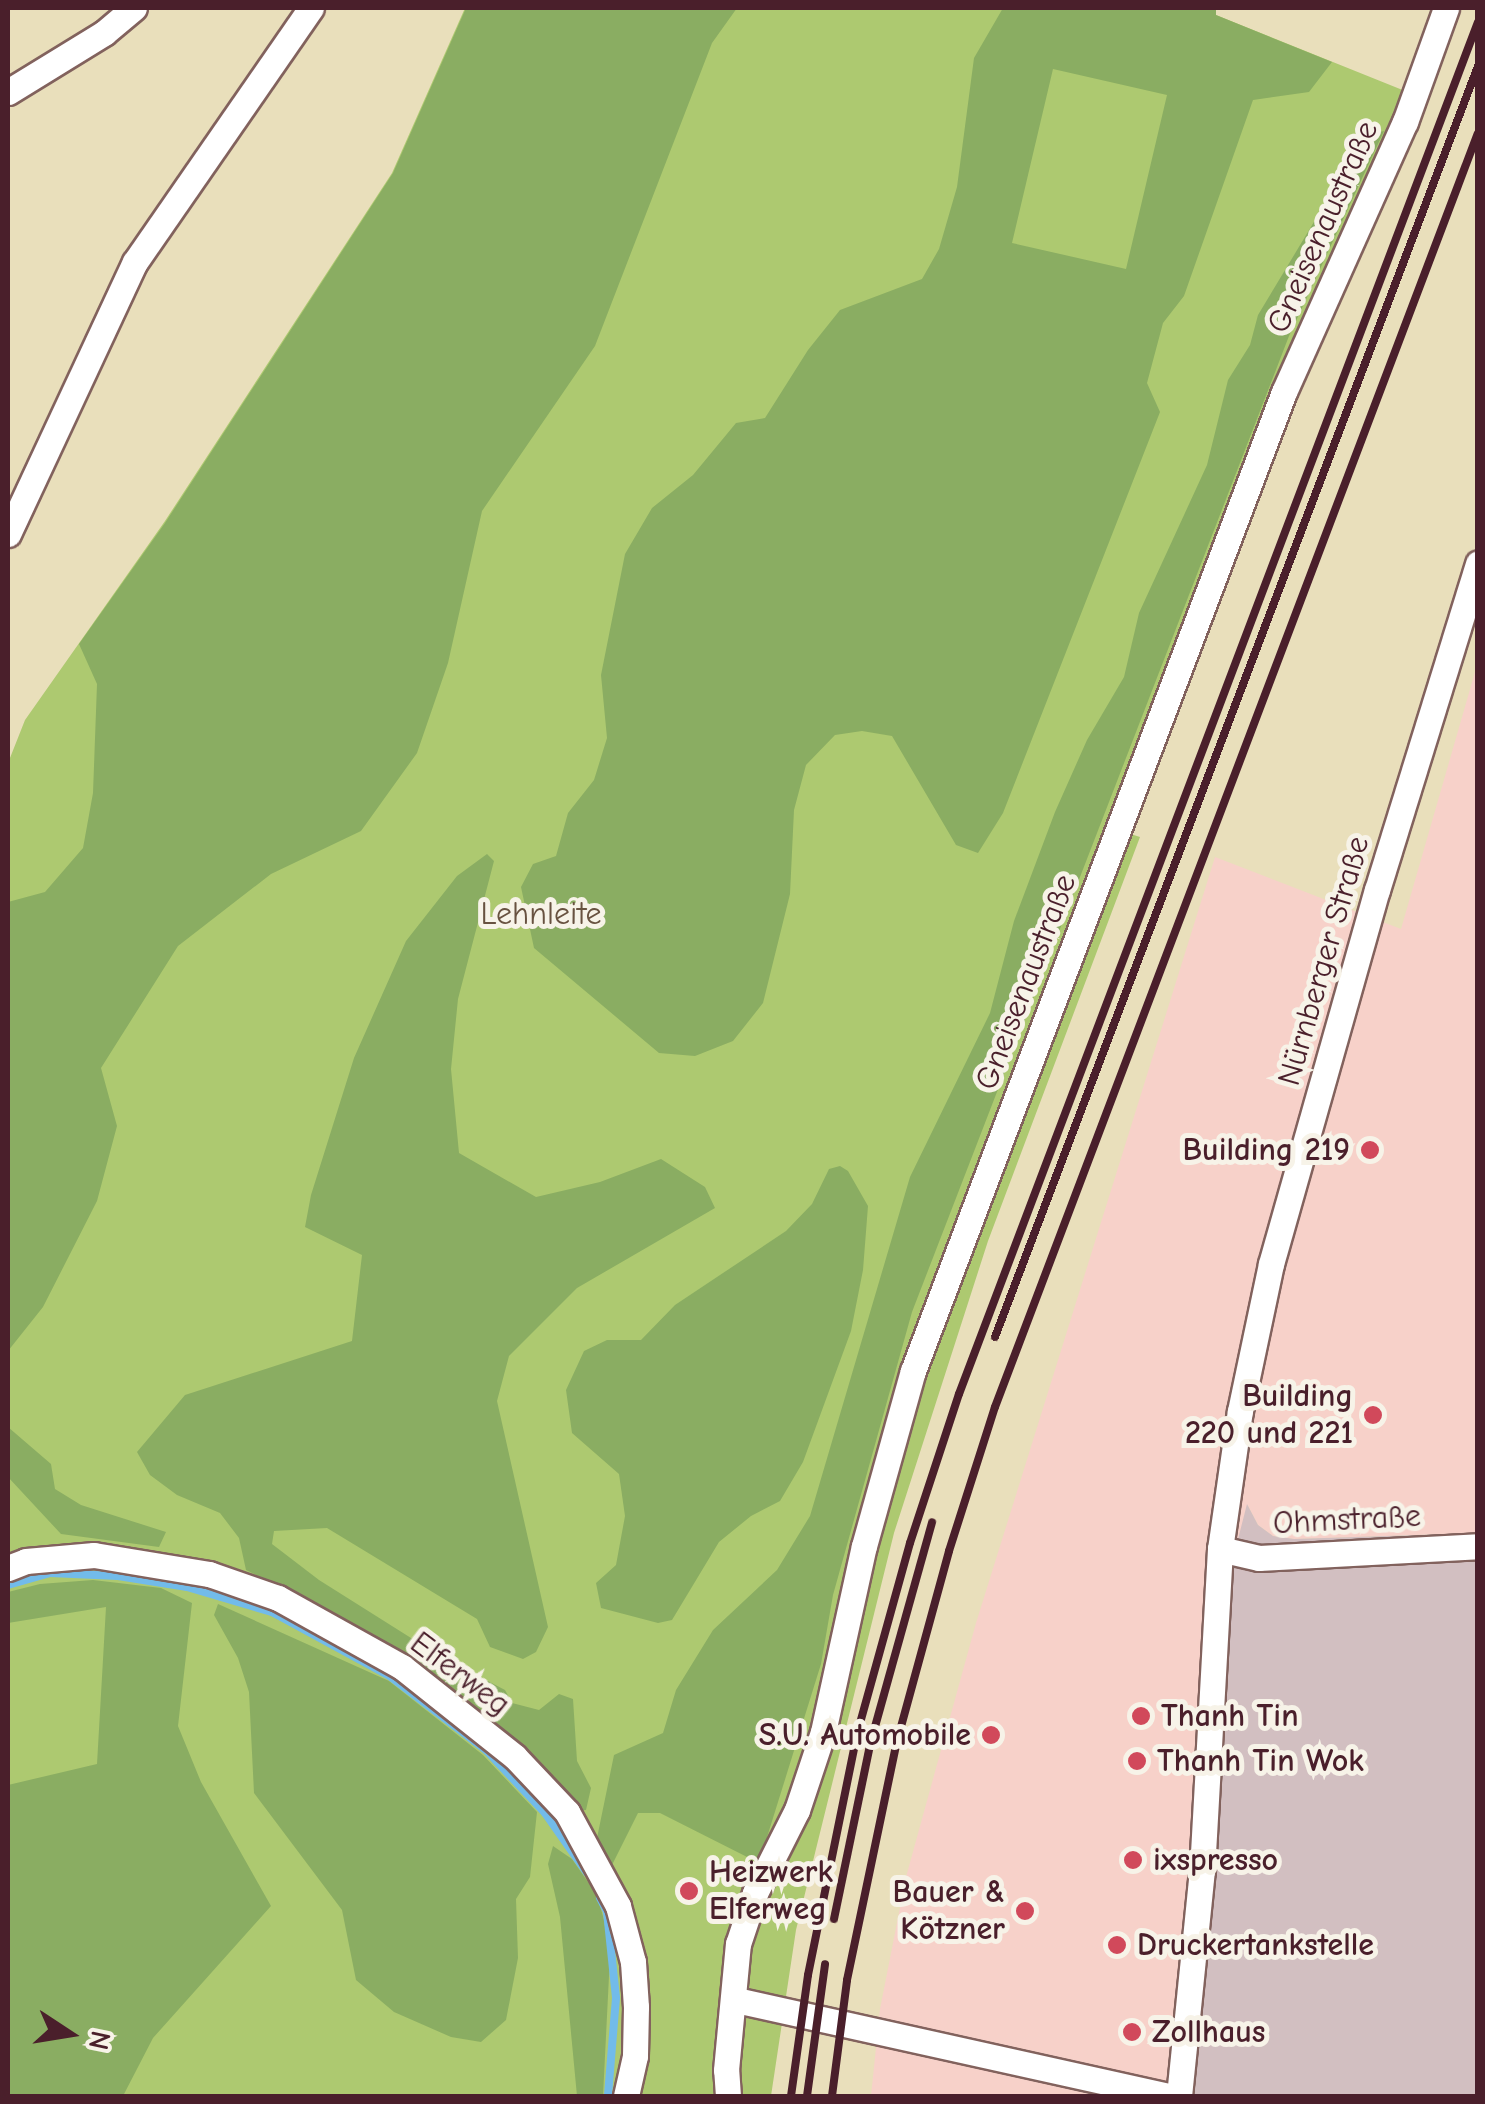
<!DOCTYPE html>
<html>
<head>
<meta charset="utf-8">
<style>
	body { margin:0 }
	#map { position:relative; width:1485px; height:2104px; overflow:hidden; background:#e9dfbb; font-family:"Comic Neue",sans-serif }
	div>[style] { position:absolute }
	[style*='--x'] { left:calc(var(--x)*1px); top:calc(var(--y)*1px); width:calc(var(--w)*1px); rotate:calc(var(--a)*1deg) }
	.built>* { inset:0; background:#f7d1c9 }
	.industrial>* { inset:0; background:#d2bfc1 }
	.green>* { inset:0; background:#adc970 }
	.forest>* { inset:0; background:#8aad62 }
	.stream>* { height:8px; margin:-4px; padding:0 4px; transform-origin:4px; border-radius:4px; background:#72bbea }
	.roads { filter:drop-shadow(2px 0 #82625d) drop-shadow(-2px 0 #82625d) drop-shadow(0 2px #82625d) drop-shadow(0 -2px #82625d) }
	.minor>* { height:25px; margin:-12.5px; padding:0 12.5px; transform-origin:12.5px; border-radius:12.5px; background:#fff }
	.rail>* { height:8px; margin:-4px; padding:0 4px; transform-origin:4px; border-radius:4px; background:#4a1f2b }
	.dots>* { width:28px; height:28px; translate:-50% -50%; box-sizing:border-box; border:5px solid #f7f3e8; border-radius:50% }
	span { translate:-50% -50%; white-space:nowrap; text-align:center; line-height:1.15; -webkit-text-stroke:10px #f7f3e8; paint-order:stroke }
	.street-label { font-size:32px; color:#4a1f2b }
	.park-label { font-size:32px; color:#685240 }
	.poi-label { font-size:32px; color:#4a1f2b; font-weight:700 }
	.right { translate:-100% -50%; text-align:right }
	.left { translate:0 -50%; text-align:left }
	.frame { position:absolute; inset:0; border:10px solid #4a1f2b; pointer-events:none }
	.north { position:absolute; left:20px; top:1984px; width:100px; height:100px; -webkit-text-stroke:8px #f7f3e8; paint-order:stroke; rotate:102deg; font-size:28px; font-weight:700; line-height:40px; text-align:center; color:#4a1f2b }
	.north::after { content:''; display:block; margin:auto; width:35px; height:45px; background:#4a1f2b; clip-path:polygon(50% 0,100% 100%,50% 72%,0 100%) }
</style>
</head>
<body>
<div id="map">
	<div class="built">
		<i style="clip-path:polygon(1477px 665px,1477px 1533px,1294px 1539px,1273px 1536px,1258px 1525px,1248px 1506px,1186px 2096px,871px 2096px,880px 2009px,906px 1877px,976px 1623px,1215px 857px,1401px 929px)"></i>
	</div>
	<div class="industrial">
		<i style="clip-path:polygon(1247px 1504px,1258px 1525px,1273px 1536px,1294px 1539px,1477px 1533px,1477px 2096px,1186px 2096px,1215px 1629px)"></i>
	</div>
	<div class="green">
		<i style="clip-path:polygon(465px 8px,1216px 8px,1216px 15px,1410px 93px,1224px 512px,1109px 827px,1140px 837px,988px 1241px,894px 1533px,796px 1930px,771px 2096px,8px 2096px,8px 763px,25px 720px,165px 521px,392px 173px)"></i>
	</div>
	<div class="forest">
		<i style="clip-path:polygon(466px 8px,737px 8px,712px 43px,595px 346px,482px 511px,448px 663px,417px 753px,361px 831px,271px 874px,178px 946px,101px 1068px,117px 1126px,97px 1201px,43px 1307px,8px 1351px,8px 902px,45px 892px,83px 848px,93px 793px,97px 684px,79px 644px,165px 523px,393px 173px)"></i>
		<i style="clip-path:polygon(evenodd,1003px 8px,1216px 8px,1216px 15px,1332px 62px,1309px 92px,1253px 100px,1184px 296px,1163px 323px,1147px 383px,1160px 412px,1003px 813px,978px 853px,956px 845px,892px 736px,862px 731px,835px 735px,806px 765px,794px 810px,790px 894px,763px 1003px,733px 1041px,695px 1056px,659px 1053px,534px 948px,521px 887px,533px 864px,556px 856px,568px 813px,594px 780px,607px 738px,601px 675px,625px 554px,652px 508px,693px 475px,736px 423px,765px 418px,808px 350px,840px 310px,922px 279px,939px 249px,957px 187px,974px 58px,1003px 8px,1053px 69px,1167px 95px,1126px 269px,1012px 243px,1053px 69px)"></i>
		<i style="clip-path:polygon(1384px 131px,1289px 336px,912px 1312px,833px 1595px,821px 1664px,759px 1863px,660px 1813px,638px 1813px,612px 1865px,596px 1843px,614px 1755px,663px 1733px,676px 1690px,713px 1630px,777px 1570px,810px 1516px,910px 1177px,990px 1013px,1014px 921px,1055px 812px,1087px 740px,1124px 677px,1139px 613px,1207px 465px,1228px 380px,1250px 345px,1258px 315px,1362px 142px,1369px 135px)"></i>
		<i style="clip-path:polygon(487px 854px,494px 861px,458px 999px,451px 1069px,459px 1153px,536px 1197px,600px 1182px,661px 1159px,705px 1187px,715px 1208px,577px 1288px,509px 1356px,497px 1401px,548px 1627px,536px 1652px,523px 1659px,490px 1647px,477px 1619px,327px 1528px,274px 1531px,272px 1544px,319px 1580px,438px 1655px,505px 1690px,512px 1703px,539px 1710px,559px 1694px,573px 1699px,577px 1761px,591px 1788px,586px 1810px,577px 1811px,518px 1741px,371px 1633px,246px 1570px,239px 1538px,220px 1513px,177px 1495px,150px 1475px,137px 1452px,185px 1395px,352px 1341px,362px 1255px,305px 1227px,311px 1195px,354px 1058px,406px 941px,457px 876px)"></i>
		<i style="clip-path:polygon(840px 1166px,848px 1171px,868px 1206px,863px 1270px,851px 1331px,803px 1462px,780px 1501px,751px 1516px,719px 1542px,672px 1620px,658px 1623px,601px 1608px,596px 1583px,616px 1565px,625px 1516px,619px 1474px,572px 1433px,566px 1390px,584px 1351px,607px 1340px,641px 1340px,675px 1305px,786px 1231px,812px 1204px,829px 1169px)"></i>
		<i style="clip-path:polygon(8px 1427px,51px 1464px,55px 1489px,81px 1505px,166px 1532px,159px 1547px,61px 1534px,8px 1477px)"></i>
		<i style="clip-path:polygon(93px 1580px,161px 1588px,192px 1603px,178px 1726px,201px 1782px,271px 1906px,153px 2038px,123px 2096px,8px 2096px,8px 1785px,97px 1764px,106px 1607px,8px 1623px,8px 1592px,40px 1584px)"></i>
		<i style="clip-path:polygon(218px 1604px,389px 1681px,483px 1755px,537px 1812px,530px 1877px,516px 1899px,518px 1958px,506px 2020px,481px 2042px,451px 2037px,394px 2012px,356px 1980px,342px 1910px,254px 1793px,249px 1692px,238px 1658px,214px 1615px)"></i>
		<i style="clip-path:polygon(553px 1846px,572px 1859px,597px 1895px,604px 1920px,610px 1956px,603px 2096px,577px 2096px,560px 1917px,548px 1864px)"></i>
	</div>
	<div class="stream">
		<i style="--x:8;--y:1585;--w:44;--a:-15.9"></i>
		<i style="--x:50;--y:1573;--w:68;--a:2.5"></i>
		<i style="--x:118;--y:1576;--w:70;--a:9.1"></i>
		<i style="--x:187;--y:1587;--w:89;--a:16.4"></i>
		<i style="--x:272;--y:1612;--w:136;--a:28.6"></i>
		<i style="--x:391;--y:1677;--w:121;--a:37.6"></i>
		<i style="--x:487;--y:1751;--w:85;--a:46.9"></i>
		<i style="--x:545;--y:1813;--w:73;--a:55"></i>
		<i style="--x:600;--y:1898;--w:16;--a:63"></i>
		<i style="--x:607;--y:1912;--w:86;--a:84"></i>
		<i style="--x:616;--y:1998;--w:98;--a:94.7"></i>
	</div>
	<div class="roads">
		<div class="minor">
			<i style="--x:8;--y:92;--w:113;--a:-31.6"></i>
			<i style="--x:104;--y:33;--w:39;--a:-40"></i>
			<i style="--x:8;--y:534;--w:300;--a:-65"></i>
			<i style="--x:135;--y:262;--w:309;--a:-55.3"></i>
			<i style="--x:1220;--y:1549;--w:40;--a:13"></i>
			<i style="--x:1259;--y:1558;--w:219;--a:-3.1"></i>
			<i style="--x:8;--y:1568;--w:19;--a:-21"></i>
			<i style="--x:26;--y:1561;--w:68;--a:-5"></i>
			<i style="--x:94;--y:1555;--w:117;--a:9.4"></i>
			<i style="--x:209;--y:1574;--w:73;--a:19.2"></i>
			<i style="--x:278;--y:1598;--w:142;--a:29.1"></i>
			<i style="--x:402;--y:1667;--w:144;--a:38.5"></i>
			<i style="--x:515;--y:1757;--w:76;--a:46.6"></i>
			<i style="--x:567;--y:1812;--w:107;--a:61.5"></i>
			<i style="--x:618;--y:1906;--w:58;--a:75"></i>
			<i style="--x:633;--y:1962;--w:45;--a:86.2"></i>
			<i style="--x:636;--y:2007;--w:49;--a:91.2"></i>
			<i style="--x:635;--y:2056;--w:41;--a:102.7"></i>
			<i style="--x:736;--y:2000;--w:444;--a:12.5"></i>
			<i style="--x:728;--y:2096;--w:26;--a:-94"></i>
			<i style="--x:726;--y:2070;--w:127;--a:-84.6"></i>
			<i style="--x:738;--y:1944;--w:54;--a:-71.6"></i>
			<i style="--x:755;--y:1893;--w:93;--a:-63.2"></i>
			<i style="--x:797;--y:1810;--w:82;--a:-71.6"></i>
			<i style="--x:823;--y:1732;--w:190;--a:-77.6"></i>
			<i style="--x:864;--y:1546;--w:182;--a:-74.4"></i>
			<i style="--x:913;--y:1371;--w:1047;--a:-69.25"></i>
			<i style="--x:1284;--y:392;--w:296;--a:-65.9"></i>
			<i style="--x:1405;--y:122;--w:121;--a:-70.2"></i>
			<i style="--x:1179;--y:2096;--w:226;--a:-84.2"></i>
			<i style="--x:1202;--y:1871;--w:323;--a:-86.8"></i>
			<i style="--x:1220;--y:1549;--w:139;--a:-81.8"></i>
			<i style="--x:1240;--y:1411;--w:150;--a:-78.1"></i>
			<i style="--x:1271;--y:1264;--w:389;--a:-74.2"></i>
			<i style="--x:1377;--y:890;--w:342;--a:-72.8"></i>
		</div>
	</div>
	<div class="rail">
		<i style="--x:995;--y:1337;--w:1360;--a:-69.19"></i>
		<i style="--x:834;--y:1919;--w:182;--a:-78.3"></i>
		<i style="--x:871;--y:1741;--w:227;--a:-74.4"></i>
		<i style="--x:791;--y:2096;--w:122;--a:-82"></i>
		<i style="--x:808;--y:1975;--w:246;--a:-78.5"></i>
		<i style="--x:857;--y:1734;--w:198;--a:-74.5"></i>
		<i style="--x:910;--y:1543;--w:157;--a:-71.8"></i>
		<i style="--x:959;--y:1394;--w:1467;--a:-69.28"></i>
		<i style="--x:807;--y:2096;--w:133;--a:-82.2"></i>
		<i style="--x:832;--y:2096;--w:117;--a:-82.6"></i>
		<i style="--x:847;--y:1980;--w:240;--a:-78.2"></i>
		<i style="--x:896;--y:1745;--w:201;--a:-74.7"></i>
		<i style="--x:949;--y:1551;--w:151;--a:-72.3"></i>
		<i style="--x:995;--y:1407;--w:1362;--a:-69.24"></i>
	</div>
	<div class="dots">
		<i style="left:1370px;top:1150px;background:#d1495b"></i>
		<i style="left:1373px;top:1415px;background:#d1495b"></i>
		<i style="left:1141px;top:1716px;background:#d1495b"></i>
		<i style="left:991px;top:1735px;background:#d1495b"></i>
		<i style="left:1137px;top:1761px;background:#d1495b"></i>
		<i style="left:1133px;top:1860px;background:#d1495b"></i>
		<i style="left:689px;top:1891px;background:#d1495b"></i>
		<i style="left:1025px;top:1911px;background:#d1495b"></i>
		<i style="left:1117px;top:1945px;background:#d1495b"></i>
		<i style="left:1132px;top:2032px;background:#d1495b"></i>
	</div>
	<div class="street-label">
		<span style="left:1323px;top:227px;rotate:-66deg">Gneisenaustraße</span>
		<span style="left:1324px;top:961px;rotate:-74deg">Nürnberger Straße</span>
		<span style="left:1026px;top:982px;rotate:-69deg">Gneisenaustraße</span>
		<span style="left:1347px;top:1520px;rotate:-3deg">Ohmstraße</span>
		<span style="left:460px;top:1674px;rotate:37deg">Elferweg</span>
	</div>
	<div class="park-label">
		<span style="left:541px;top:914px">Lehnleite</span>
	</div>
	<div class="poi-label">
		<span class="right" style="left:1350px;top:1150px">Building 219</span>
		<span class="right" style="left:1353px;top:1415px">Building<br>220 und 221</span>
		<span class="left" style="left:1161px;top:1716px">Thanh Tin</span>
		<span class="right" style="left:971px;top:1735px">S.U. Automobile</span>
		<span class="left" style="left:1157px;top:1761px">Thanh Tin Wok</span>
		<span class="left" style="left:1153px;top:1860px">ixspresso</span>
		<span class="left" style="left:709px;top:1891px">Heizwerk<br>Elferweg</span>
		<span class="right" style="left:1005px;top:1911px">Bauer &amp;<br>Kötzner</span>
		<span class="left" style="left:1137px;top:1945px">Druckertankstelle</span>
		<span class="left" style="left:1152px;top:2032px">Zollhaus</span>
	</div>
	<div class="frame"></div>
	<div class="north">N</div>
</div>
</body>
</html>
